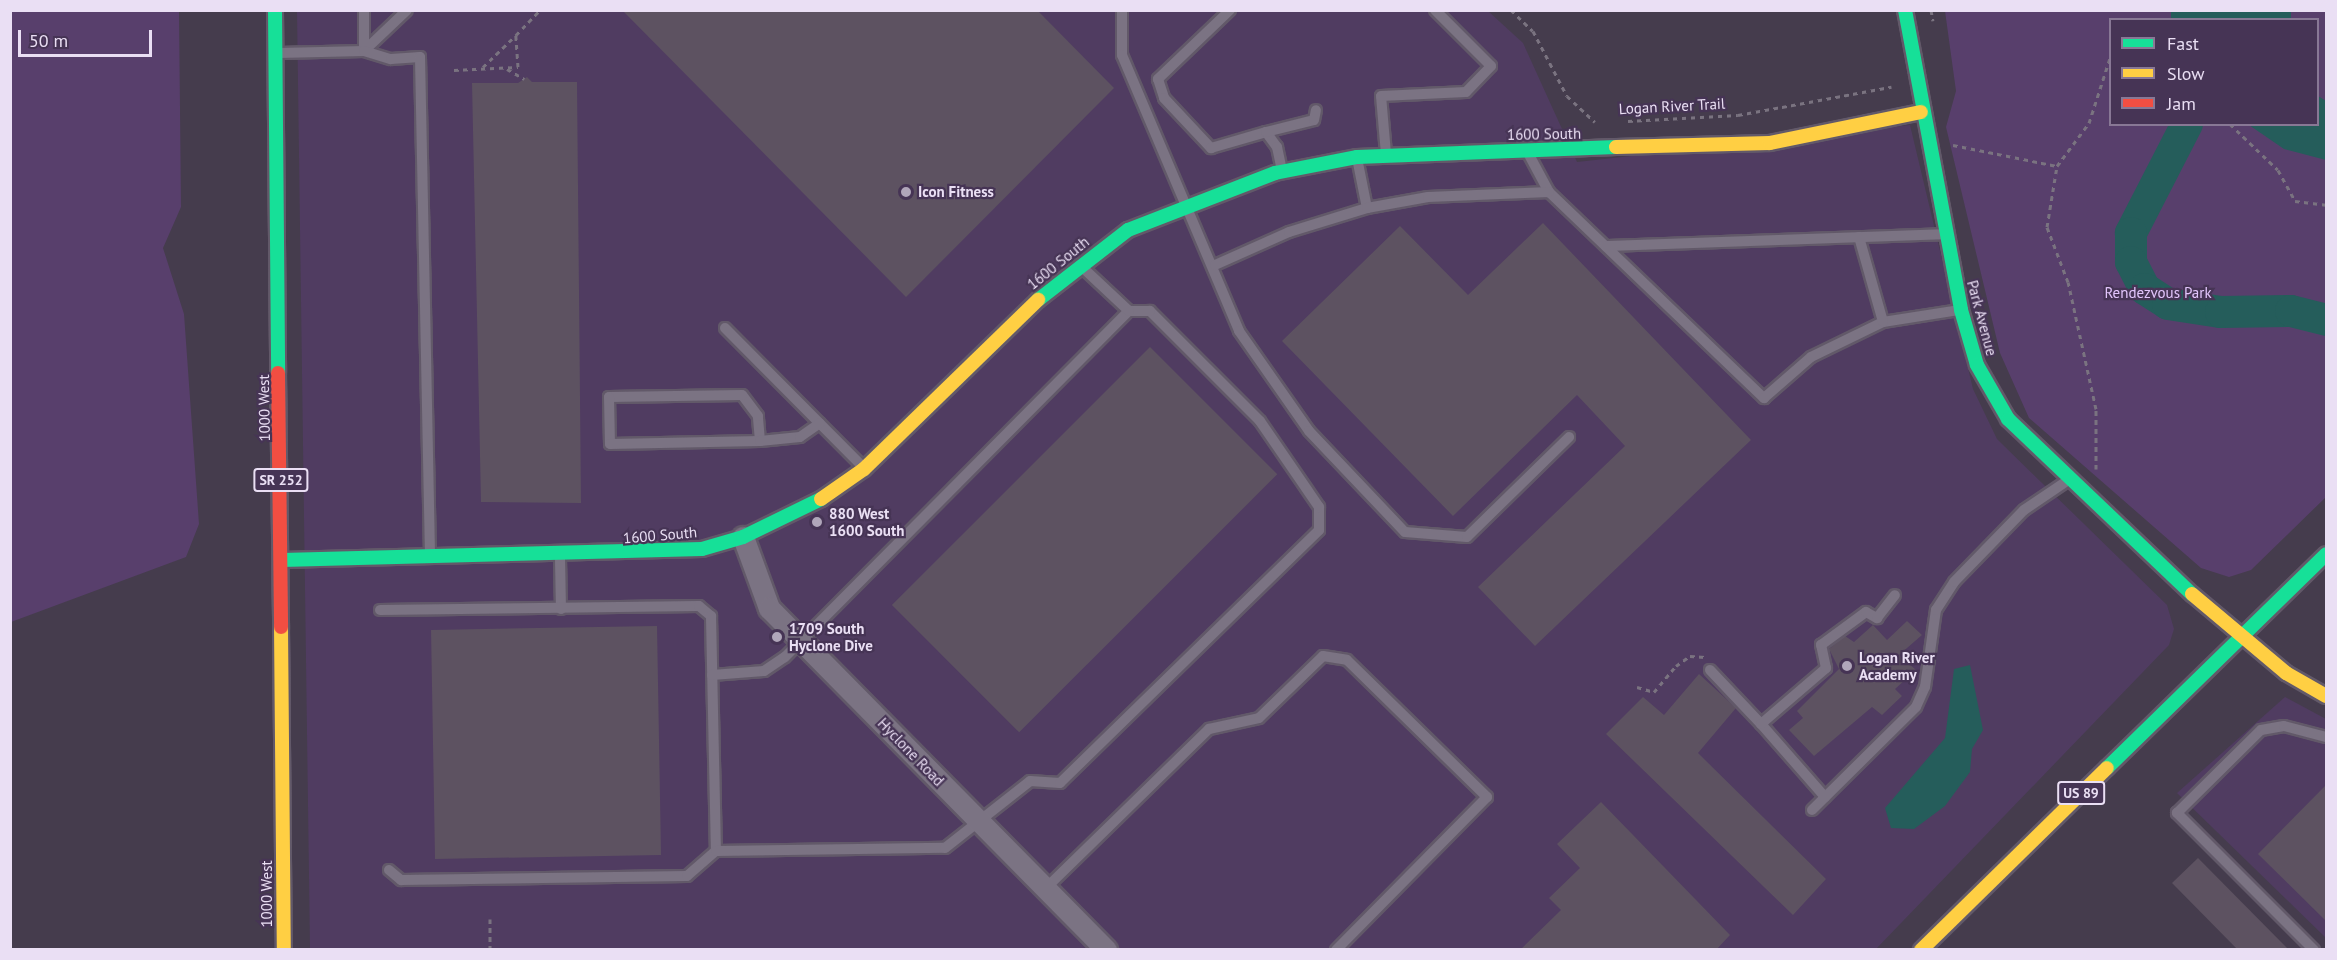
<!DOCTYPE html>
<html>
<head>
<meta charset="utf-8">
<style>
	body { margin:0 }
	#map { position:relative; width:2337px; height:960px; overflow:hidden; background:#453c4d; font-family:"PT Sans",sans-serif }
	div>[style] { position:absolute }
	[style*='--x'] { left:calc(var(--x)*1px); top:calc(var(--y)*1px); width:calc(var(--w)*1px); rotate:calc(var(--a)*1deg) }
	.built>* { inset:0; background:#503c61 }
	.green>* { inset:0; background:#583f6c }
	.water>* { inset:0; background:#255d5b; transform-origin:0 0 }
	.river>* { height:32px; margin:-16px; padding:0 16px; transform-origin:16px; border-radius:16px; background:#255d5b }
	.building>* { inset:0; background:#5d5261; transform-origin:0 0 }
	.path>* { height:3px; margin-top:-1.5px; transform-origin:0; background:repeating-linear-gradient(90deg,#7a7380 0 4.5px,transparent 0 9px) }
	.roads { filter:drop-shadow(2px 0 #625969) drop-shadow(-2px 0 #625969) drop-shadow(0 2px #625969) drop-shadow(0 -2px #625969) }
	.lane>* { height:10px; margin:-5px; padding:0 5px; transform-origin:5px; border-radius:5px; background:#7b7383 }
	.street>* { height:21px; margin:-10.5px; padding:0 10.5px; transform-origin:10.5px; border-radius:10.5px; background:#7b7383 }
	.fast>* { height:14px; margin:-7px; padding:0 7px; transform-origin:7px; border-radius:7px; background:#16e098 }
	.slow>* { height:14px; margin:-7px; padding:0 7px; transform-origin:7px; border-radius:7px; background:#ffcf43 }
	.jam>* { height:14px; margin:-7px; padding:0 7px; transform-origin:7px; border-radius:7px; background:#f24e42 }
	.dots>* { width:16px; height:16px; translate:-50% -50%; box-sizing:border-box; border:3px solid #463455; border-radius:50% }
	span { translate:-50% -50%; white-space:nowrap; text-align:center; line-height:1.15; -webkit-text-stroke:4.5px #463455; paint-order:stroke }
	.shield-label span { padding:2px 4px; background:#463455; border:2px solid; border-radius:4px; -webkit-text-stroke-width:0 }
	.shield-label { font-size:14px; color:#eadff4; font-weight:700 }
	.street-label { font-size:15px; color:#eadff4 }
	.poi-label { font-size:15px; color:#eadff4; font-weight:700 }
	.left { translate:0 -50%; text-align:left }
	.park-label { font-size:15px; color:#e2c5fc }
	.frame { position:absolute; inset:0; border:12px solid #eadff4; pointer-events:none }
	.legend { position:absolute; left:2109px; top:18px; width:210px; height:108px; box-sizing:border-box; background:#463455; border:2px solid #887895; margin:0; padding:8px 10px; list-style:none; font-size:18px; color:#eadff4 }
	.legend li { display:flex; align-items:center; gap:12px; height:30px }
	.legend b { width:30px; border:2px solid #887895 }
	.scale { position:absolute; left:18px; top:30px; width:134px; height:27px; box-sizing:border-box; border:3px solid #eadff4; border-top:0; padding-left:8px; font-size:18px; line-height:21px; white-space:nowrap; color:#eadff4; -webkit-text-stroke:4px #463455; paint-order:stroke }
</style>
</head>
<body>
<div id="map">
	<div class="built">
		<i style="clip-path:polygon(297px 11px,1488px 11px,1523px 43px,1577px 162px,1910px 125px,1973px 389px,1997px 439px,2167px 605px,2174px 629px,2169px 645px,1876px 949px,310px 949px)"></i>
		<i style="clip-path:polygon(2285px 697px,2326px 719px,2326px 938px,2177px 793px)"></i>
	</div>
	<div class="green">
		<i style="clip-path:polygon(11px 10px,179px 11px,181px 207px,163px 248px,184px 314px,199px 524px,186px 557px,11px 622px)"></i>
		<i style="clip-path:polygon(evenodd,1945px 11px,2326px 11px,2326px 497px,2251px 570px,2229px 577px,2201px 568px,2029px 418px,2000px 353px,1946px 127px,1956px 91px,1945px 11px,2110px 20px,2318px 20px,2318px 124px,2110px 124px,2110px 20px)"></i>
	</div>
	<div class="water">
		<i style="left:2171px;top:11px;width:120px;height:9px"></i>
		<i style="clip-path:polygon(2318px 96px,2326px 101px,2326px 160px,2284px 149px,2249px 125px,2318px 124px)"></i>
		<i style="clip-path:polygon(1970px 665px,1983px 730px,1972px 749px,1970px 772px,1945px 806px,1914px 829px,1891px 828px,1885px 808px,1945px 738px,1954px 669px)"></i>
	</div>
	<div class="river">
		<i style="--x:2187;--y:124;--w:123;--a:117.2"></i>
		<i style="--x:2131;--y:233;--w:29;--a:90"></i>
		<i style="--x:2131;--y:262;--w:30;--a:63"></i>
		<i style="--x:2145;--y:289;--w:27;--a:33"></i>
		<i style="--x:2168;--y:304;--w:54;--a:8.6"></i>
		<i style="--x:2221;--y:312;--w:70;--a:-0.8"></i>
		<i style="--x:2291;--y:311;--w:36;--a:14"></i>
	</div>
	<div class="building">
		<i style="clip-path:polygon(622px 10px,1037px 10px,1114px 88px,906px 297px)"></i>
		<i style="clip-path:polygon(527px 77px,532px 82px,577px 82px,581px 503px,481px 502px,472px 83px,518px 83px)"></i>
		<i style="clip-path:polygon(1543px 223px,1751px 440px,1535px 646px,1478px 587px,1625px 446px,1577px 395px,1453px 516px,1282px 341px,1400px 226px,1468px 295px)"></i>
		<i style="left:1150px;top:347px;width:180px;height:365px;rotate:45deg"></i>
		<i style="clip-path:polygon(1907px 621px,1922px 635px,1899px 655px,1916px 670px,1895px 689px,1902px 696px,1882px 715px,1872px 707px,1814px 756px,1789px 730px,1803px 718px,1797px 711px,1839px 669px,1829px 649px,1845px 636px,1854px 642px,1873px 625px,1887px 640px)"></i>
		<i style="left:657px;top:626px;width:229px;height:226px;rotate:89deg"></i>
		<i style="clip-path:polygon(1699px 674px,1736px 708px,1698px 753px,1826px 879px,1793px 915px,1606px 734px,1643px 697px,1664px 715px)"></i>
		<i style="clip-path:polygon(2326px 785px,2326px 921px,2258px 854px)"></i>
		<i style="clip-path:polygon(1601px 802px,1730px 935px,1716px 950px,1520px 950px,1561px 910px,1549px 898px,1580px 868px,1557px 844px)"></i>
		<i style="clip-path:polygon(2198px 858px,2289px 950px,2238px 950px,2172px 883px)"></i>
	</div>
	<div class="path">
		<i style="--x:1511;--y:10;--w:30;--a:44"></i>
		<i style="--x:1533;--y:31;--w:73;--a:62.4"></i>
		<i style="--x:1567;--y:96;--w:38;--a:43"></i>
		<i style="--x:1931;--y:10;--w:11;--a:80"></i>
		<i style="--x:483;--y:67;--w:46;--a:-44.1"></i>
		<i style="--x:507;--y:69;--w:20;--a:30"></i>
		<i style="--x:454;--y:70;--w:64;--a:-2.7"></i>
		<i style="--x:518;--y:67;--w:32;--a:-94"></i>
		<i style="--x:516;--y:35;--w:35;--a:-46"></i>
		<i style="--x:1628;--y:121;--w:110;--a:-3.1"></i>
		<i style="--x:1738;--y:115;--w:156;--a:-10.4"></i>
		<i style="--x:2230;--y:124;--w:66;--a:43.8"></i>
		<i style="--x:2278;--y:170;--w:35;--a:61"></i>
		<i style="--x:2295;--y:201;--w:31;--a:7"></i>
		<i style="--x:1953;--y:145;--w:106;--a:11.4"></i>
		<i style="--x:2096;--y:469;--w:60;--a:-90"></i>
		<i style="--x:2096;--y:409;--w:130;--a:-102.4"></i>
		<i style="--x:2068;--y:282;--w:59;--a:-110.9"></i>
		<i style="--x:2047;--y:227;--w:62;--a:-80.7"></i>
		<i style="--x:2057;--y:166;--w:54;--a:-53.3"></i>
		<i style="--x:2089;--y:123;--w:68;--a:-72.1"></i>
		<i style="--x:1637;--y:687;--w:18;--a:16"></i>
		<i style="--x:1654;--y:692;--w:34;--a:-50"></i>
		<i style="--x:1676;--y:666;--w:17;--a:-36"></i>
		<i style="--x:1690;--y:656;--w:15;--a:4"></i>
		<i style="--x:490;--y:919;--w:31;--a:90"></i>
	</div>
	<div class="roads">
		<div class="lane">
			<i style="--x:364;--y:10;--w:41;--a:90"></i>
			<i style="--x:1122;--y:10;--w:45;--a:90"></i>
			<i style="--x:1122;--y:55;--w:300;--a:67"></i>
			<i style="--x:1239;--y:331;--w:122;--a:55"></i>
			<i style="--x:1309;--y:431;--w:139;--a:46.5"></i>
			<i style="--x:1405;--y:532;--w:62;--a:4.6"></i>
			<i style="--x:1467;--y:537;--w:143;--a:-44.4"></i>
			<i style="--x:1230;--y:10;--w:100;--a:136.2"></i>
			<i style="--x:1158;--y:79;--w:20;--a:72"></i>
			<i style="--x:1164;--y:98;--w:69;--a:46.8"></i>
			<i style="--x:1211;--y:148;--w:57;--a:-16.2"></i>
			<i style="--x:1266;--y:132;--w:19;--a:54"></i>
			<i style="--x:1277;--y:147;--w:25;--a:78"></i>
			<i style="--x:364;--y:51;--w:59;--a:-43.6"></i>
			<i style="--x:279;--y:53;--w:85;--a:-1.3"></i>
			<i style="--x:364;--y:51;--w:28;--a:17"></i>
			<i style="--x:391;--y:59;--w:29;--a:-4"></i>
			<i style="--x:420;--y:57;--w:500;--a:88.85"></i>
			<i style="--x:1266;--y:132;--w:49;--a:-14"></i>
			<i style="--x:1314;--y:120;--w:10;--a:-79"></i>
			<i style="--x:1527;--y:151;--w:47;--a:61.8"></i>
			<i style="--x:1549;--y:192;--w:298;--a:43.8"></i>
			<i style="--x:1764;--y:398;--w:62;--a:-41.1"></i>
			<i style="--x:1811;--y:357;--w:80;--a:-25.9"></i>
			<i style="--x:1883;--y:322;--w:78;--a:-8.9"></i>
			<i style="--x:1386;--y:154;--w:58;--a:-94.9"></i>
			<i style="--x:1381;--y:96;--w:85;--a:-2.7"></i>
			<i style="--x:1466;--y:92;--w:36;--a:-46"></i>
			<i style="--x:1491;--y:66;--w:79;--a:-135"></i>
			<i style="--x:1357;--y:158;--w:51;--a:78.7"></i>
			<i style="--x:1859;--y:237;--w:88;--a:74.2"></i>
			<i style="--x:1606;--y:246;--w:338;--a:-2"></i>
			<i style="--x:1215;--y:265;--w:81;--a:-24"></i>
			<i style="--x:1289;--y:232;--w:82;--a:-17.1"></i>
			<i style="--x:1367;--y:208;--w:62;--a:-10.2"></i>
			<i style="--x:1428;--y:197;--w:121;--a:-2.4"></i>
			<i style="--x:725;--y:328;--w:197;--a:45.2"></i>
			<i style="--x:760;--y:441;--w:25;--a:-95"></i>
			<i style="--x:758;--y:416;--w:26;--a:-127"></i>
			<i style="--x:742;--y:395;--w:133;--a:179.1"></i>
			<i style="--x:609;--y:397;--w:47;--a:88.8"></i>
			<i style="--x:610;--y:444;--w:150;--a:-1.1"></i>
			<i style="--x:760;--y:441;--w:40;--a:-5.7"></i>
			<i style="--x:800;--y:437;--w:24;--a:-35"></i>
			<i style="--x:560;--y:558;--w:51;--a:88.9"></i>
			<i style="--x:380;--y:610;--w:319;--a:-0.7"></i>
			<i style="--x:699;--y:606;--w:16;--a:40"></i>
			<i style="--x:711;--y:616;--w:235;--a:88.8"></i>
			<i style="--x:1710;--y:670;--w:74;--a:46.6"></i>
			<i style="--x:712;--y:675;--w:52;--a:-4.4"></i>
			<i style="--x:764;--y:671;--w:25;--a:-34"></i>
			<i style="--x:785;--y:657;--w:488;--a:-45.2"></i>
			<i style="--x:1825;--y:797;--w:97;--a:-131.2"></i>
			<i style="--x:1761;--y:724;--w:86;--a:-40.7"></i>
			<i style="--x:1826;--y:668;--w:24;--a:-102"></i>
			<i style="--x:1821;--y:645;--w:56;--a:-36.3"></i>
			<i style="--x:1866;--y:612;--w:13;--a:29"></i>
			<i style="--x:1877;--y:618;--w:29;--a:-52"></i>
			<i style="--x:1812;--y:810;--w:146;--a:-44.7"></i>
			<i style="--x:1916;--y:707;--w:22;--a:-66"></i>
			<i style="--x:1925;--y:687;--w:78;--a:-81.9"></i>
			<i style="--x:1936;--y:610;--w:33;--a:-57"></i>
			<i style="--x:1954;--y:582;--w:100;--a:-45.8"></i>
			<i style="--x:2024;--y:510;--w:52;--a:-34"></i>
			<i style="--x:389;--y:870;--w:16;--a:40"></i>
			<i style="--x:401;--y:880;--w:286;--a:-0.8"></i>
			<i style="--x:687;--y:876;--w:38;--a:-41"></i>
			<i style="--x:716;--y:851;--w:229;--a:-0.8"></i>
			<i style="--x:945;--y:848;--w:108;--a:-38.2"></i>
			<i style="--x:1030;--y:781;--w:30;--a:4"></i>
			<i style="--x:1060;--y:783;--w:362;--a:-44.3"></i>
			<i style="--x:1319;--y:530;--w:23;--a:-90"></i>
			<i style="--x:1319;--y:507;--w:104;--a:-124.5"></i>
			<i style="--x:1260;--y:421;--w:156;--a:-135"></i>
			<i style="--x:1150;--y:311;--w:21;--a:180"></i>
			<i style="--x:1129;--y:311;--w:64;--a:-136.9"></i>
			<i style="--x:1046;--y:888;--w:228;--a:-44.3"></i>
			<i style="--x:1209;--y:729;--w:51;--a:-12.4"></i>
			<i style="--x:1259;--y:718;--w:89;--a:-44.1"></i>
			<i style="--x:1323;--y:656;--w:24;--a:9"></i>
			<i style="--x:1347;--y:660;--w:196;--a:44.4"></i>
			<i style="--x:1487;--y:797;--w:215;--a:134.6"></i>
			<i style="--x:2314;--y:950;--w:194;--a:-135"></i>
			<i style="--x:2177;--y:813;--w:118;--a:-44.7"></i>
			<i style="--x:2261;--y:730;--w:23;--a:-10"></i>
			<i style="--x:2284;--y:726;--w:43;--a:14.7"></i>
		</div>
		<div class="street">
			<i style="--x:743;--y:537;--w:76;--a:69.9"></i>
			<i style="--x:769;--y:608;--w:480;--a:45.4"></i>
		</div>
		<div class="fast">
			<i style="--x:275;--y:10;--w:363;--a:89.5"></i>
			<i style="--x:1905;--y:10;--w:305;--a:79.4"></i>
			<i style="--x:1961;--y:310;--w:57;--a:73.8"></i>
			<i style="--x:1977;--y:365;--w:62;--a:60.1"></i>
			<i style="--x:2008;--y:419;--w:254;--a:43.6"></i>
			<i style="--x:1038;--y:300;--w:114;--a:-37.9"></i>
			<i style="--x:1128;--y:230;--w:158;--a:-21.2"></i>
			<i style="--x:1275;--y:173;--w:84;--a:-11"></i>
			<i style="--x:1357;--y:157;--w:259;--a:-2.2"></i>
			<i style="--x:282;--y:560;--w:420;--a:-1.5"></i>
			<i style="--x:702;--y:549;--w:43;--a:-16.3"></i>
			<i style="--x:743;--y:537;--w:87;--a:-26"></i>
			<i style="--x:2107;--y:768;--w:306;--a:-44.3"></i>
		</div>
		<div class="slow">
			<i style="--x:1616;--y:147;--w:154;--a:-1.5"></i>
			<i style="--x:1770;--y:143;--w:154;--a:-11.6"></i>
			<i style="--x:821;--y:499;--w:52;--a:-34.9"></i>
			<i style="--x:864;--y:469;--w:243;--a:-44.2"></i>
			<i style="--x:2192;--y:594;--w:123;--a:40"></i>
			<i style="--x:2286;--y:673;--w:46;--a:29.9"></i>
			<i style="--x:281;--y:627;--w:323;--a:89.5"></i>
			<i style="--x:1921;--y:950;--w:260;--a:-44.4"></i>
		</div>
		<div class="jam">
			<i style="--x:278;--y:373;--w:254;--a:89.3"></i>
		</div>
	</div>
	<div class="dots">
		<i style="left:906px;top:192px;background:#b0a6ba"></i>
		<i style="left:817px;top:522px;background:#b0a6ba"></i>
		<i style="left:777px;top:637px;background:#b0a6ba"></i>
		<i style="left:1847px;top:666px;background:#b0a6ba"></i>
	</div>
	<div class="shield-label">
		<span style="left:281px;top:480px">SR 252</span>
		<span style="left:2081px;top:793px">US 89</span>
	</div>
	<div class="street-label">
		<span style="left:1672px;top:106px;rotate:-3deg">Logan River Trail</span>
		<span style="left:1544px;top:134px;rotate:-1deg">1600 South</span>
		<span style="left:1058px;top:263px;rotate:-39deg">1600 South</span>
		<span style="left:1982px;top:318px;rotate:75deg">Park Avenue</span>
		<span style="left:264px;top:408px;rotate:-91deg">1000 West</span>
		<span style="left:660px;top:535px;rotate:-5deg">1600 South</span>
		<span style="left:911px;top:752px;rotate:46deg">Hyclone Road</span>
		<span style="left:267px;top:894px;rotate:-90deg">1000 West</span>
	</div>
	<div class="poi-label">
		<span class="left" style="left:918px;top:192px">Icon Fitness</span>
		<span class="left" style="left:829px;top:522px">880 West<br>1600 South</span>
		<span class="left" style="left:789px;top:637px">1709 South<br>Hyclone Dive</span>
		<span class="left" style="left:1859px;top:666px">Logan River<br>Academy</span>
	</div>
	<div class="park-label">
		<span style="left:2158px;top:293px">Rendezvous Park</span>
	</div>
	<div class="frame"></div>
	<ul class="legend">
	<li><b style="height:8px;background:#16e098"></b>Fast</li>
	<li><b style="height:8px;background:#ffcf43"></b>Slow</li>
	<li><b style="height:8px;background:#f24e42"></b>Jam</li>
	</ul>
	<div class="scale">50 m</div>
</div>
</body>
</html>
